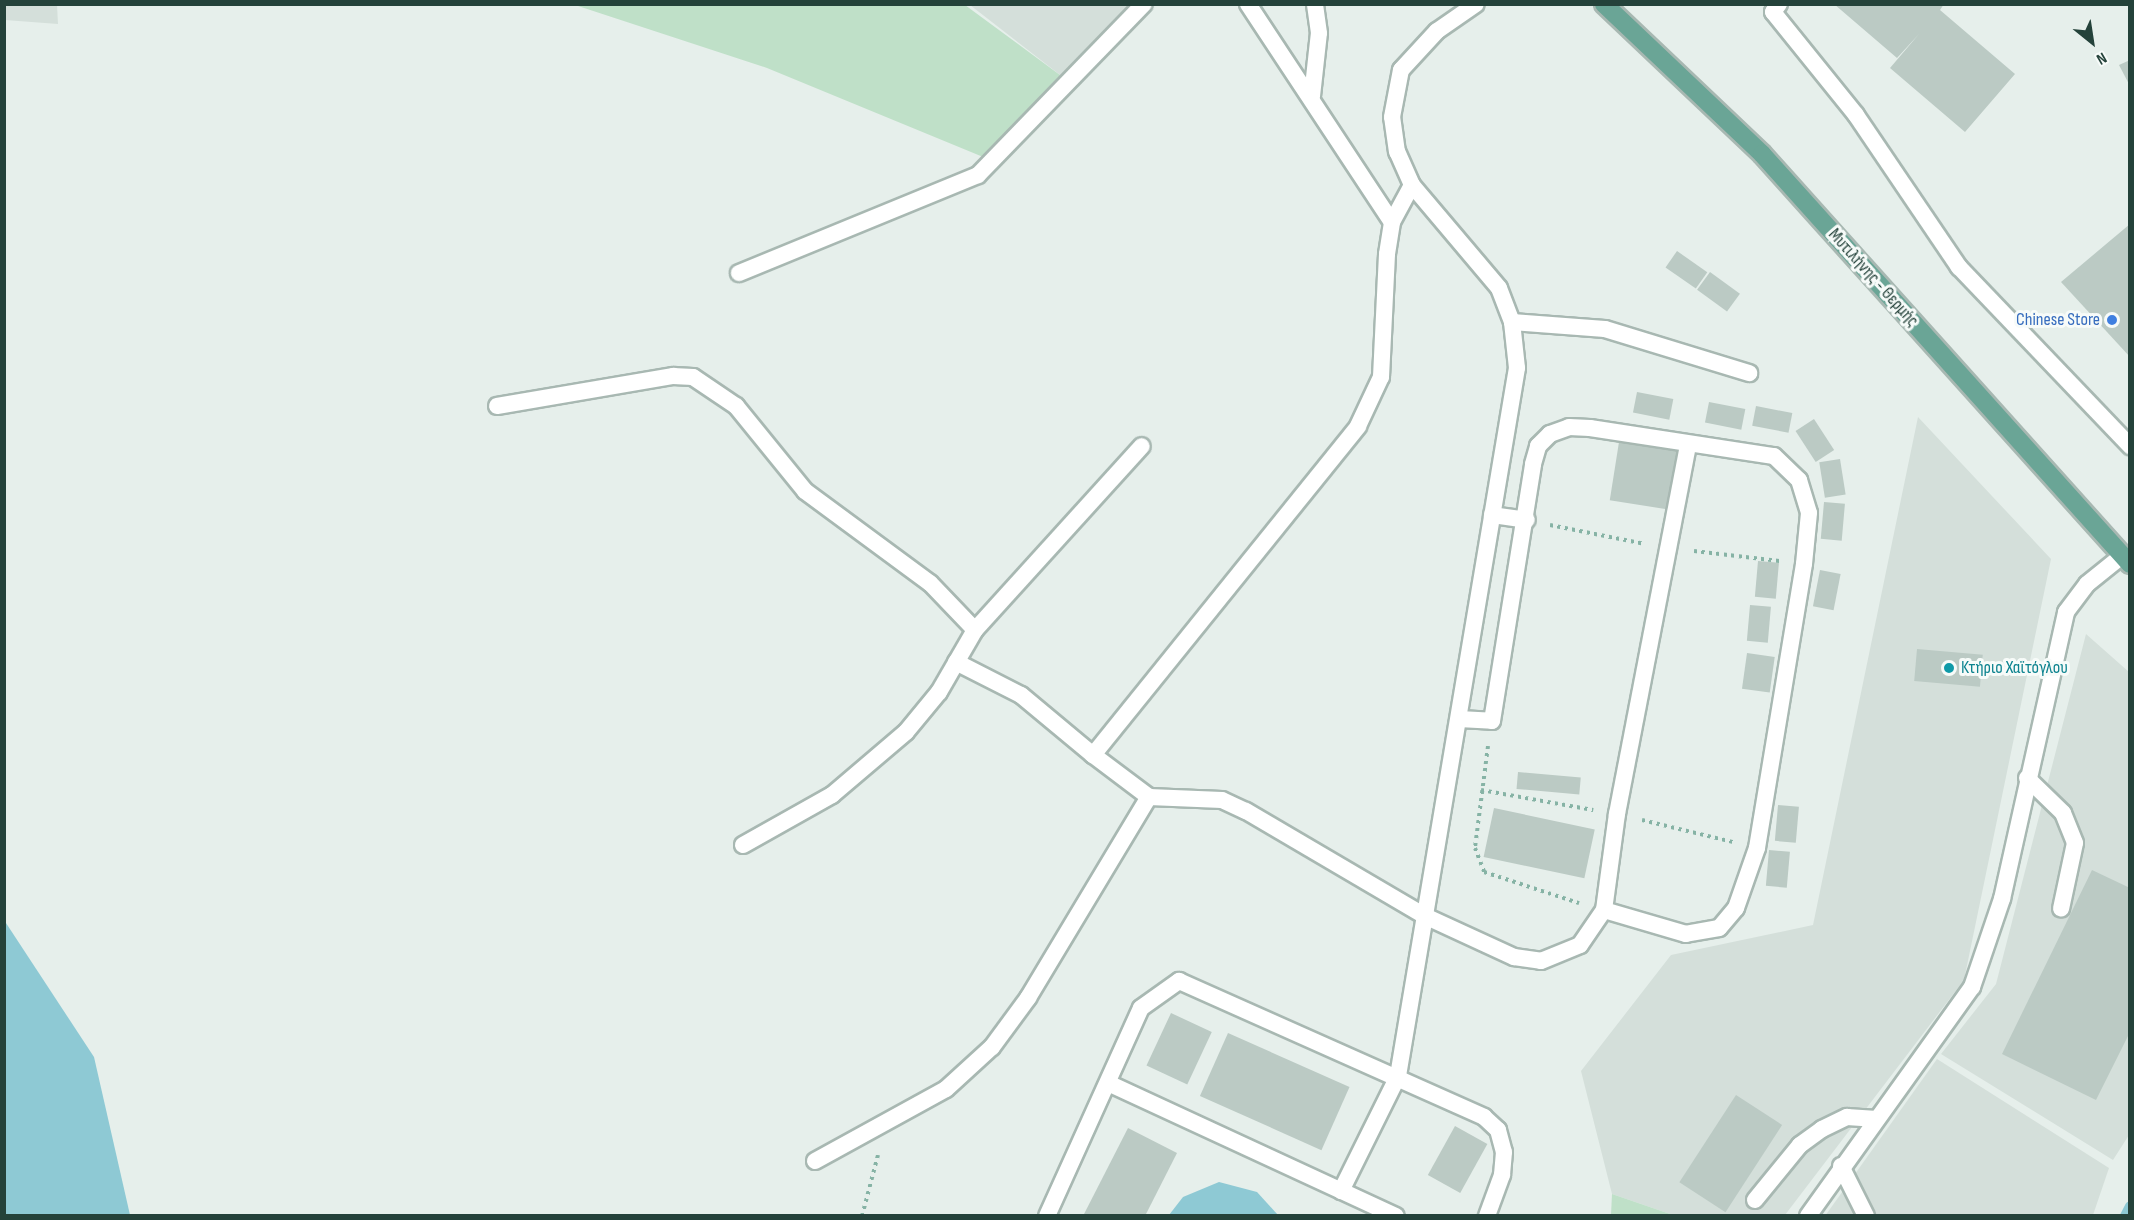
<!DOCTYPE html>
<html>
<head>
<meta charset="utf-8">
<style>
	body { margin:0 }
	#map { position:relative; width:2134px; height:1220px; overflow:hidden; background:#e6efeb; font-family:"Sofia Sans Condensed",sans-serif }
	div>[style] { position:absolute }
	[style*='--x'] { left:calc(var(--x)*1px); top:calc(var(--y)*1px); width:calc(var(--w)*1px); rotate:calc(var(--a)*1deg) }
	.built>* { inset:0; background:#d4dfda }
	.green>* { inset:0; background:#bfe0c8 }
	.water>* { inset:0; background:#8ec9d4 }
	.stream>* { height:10px; margin:-5px; padding:0 5px; transform-origin:5px; border-radius:5px; background:#8ec9d4 }
	.building>* { inset:0; background:#bbcac4; transform-origin:0 0 }
	.path>* { height:4px; margin-top:-2px; transform-origin:0; background:repeating-linear-gradient(90deg,#86b3a5 0 3px,transparent 0 7.5px) }
	.roads { filter:drop-shadow(2px 0 #a8b8b2) drop-shadow(-2px 0 #a8b8b2) drop-shadow(0 2px #a8b8b2) drop-shadow(0 -2px #a8b8b2) }
	.lane>* { height:16px; margin:-8px; padding:0 8px; transform-origin:8px; border-radius:8px; background:#fff }
	.primary>* { height:18px; margin:-9px; padding:0 9px; transform-origin:9px; border-radius:9px; background:#6aa596 }
	.dots>* { width:16px; height:16px; translate:-50% -50%; box-sizing:border-box; border:3px solid #f7fbf9; border-radius:50% }
	span { translate:-50% -50%; white-space:nowrap; text-align:center; line-height:1.15; -webkit-text-stroke:6px #f7fbf9; paint-order:stroke }
	.street-label { font-size:18px; color:#24423a }
	.shop-label { font-size:18px; color:#366cbe }
	.right { translate:-100% -50%; text-align:right }
	.culture-label { font-size:18px; color:#0d838f }
	.left { translate:0 -50%; text-align:left }
	.frame { position:absolute; inset:0; border:6px solid #24423a; pointer-events:none }
	.north { position:absolute; left:2062px; top:12px; width:60px; height:60px; -webkit-text-stroke:4px #f7fbf9; paint-order:stroke; rotate:150deg; font-size:16px; font-weight:700; line-height:24px; text-align:center; color:#24423a }
	.north::after { content:''; display:block; margin:auto; width:21px; height:27px; background:#24423a; clip-path:polygon(50% 0,100% 100%,50% 72%,0 100%) }
</style>
</head>
<body>
<div id="map">
	<div class="built">
		<i style="clip-path:polygon(4px 5px,57px 5px,58px 24px,5px 20px)"></i>
		<i style="clip-path:polygon(970px 5px,1137px 5px,1064px 78px)"></i>
		<i style="clip-path:polygon(1918px 417px,2051px 559px,1964px 980px,1785px 1215px,1673px 1215px,1612px 1194px,1581px 1071px,1671px 955px,1813px 925px)"></i>
		<i style="clip-path:polygon(2086px 634px,2129px 672px,2129px 1135px,2113px 1160px,1941px 1054px,1996px 984px)"></i>
		<i style="clip-path:polygon(1937px 1059px,2109px 1168px,2093px 1215px,1825px 1216px)"></i>
	</div>
	<div class="green">
		<i style="clip-path:polygon(575px 5px,965px 5px,1064px 78px,988px 159px,767px 68px)"></i>
		<i style="clip-path:polygon(1612px 1194px,1673px 1215px,1611px 1215px)"></i>
	</div>
	<div class="water">
		<i style="clip-path:polygon(4px 920px,94px 1057px,130px 1215px,5px 1215px)"></i>
		<i style="clip-path:polygon(1219px 1182px,1257px 1192px,1278px 1215px,1169px 1215px,1183px 1197px)"></i>
	</div>
	<div class="stream">
		<i style="--x:2125;--y:1216;--w:11;--a:-63"></i>
	</div>
	<div class="building">
		<i style="clip-path:polygon(1834px 4px,1944px 4px,1940px 10px,2015px 74px,1965px 132px,1890px 68px,1919px 34px,1897px 58px)"></i>
		<i style="clip-path:polygon(2130px 60px,2130px 86px,2119px 65px)"></i>
		<i style="clip-path:polygon(2130px 224px,2130px 357px,2061px 282px)"></i>
		<i style="left:1677px;top:251px;width:37px;height:20px;rotate:35deg"></i>
		<i style="left:1710px;top:272px;width:37px;height:22px;rotate:36deg"></i>
		<i style="left:1637px;top:392px;width:37px;height:21px;rotate:11deg"></i>
		<i style="left:1709px;top:402px;width:37px;height:21px;rotate:11deg"></i>
		<i style="left:1756px;top:406px;width:37px;height:20px;rotate:11deg"></i>
		<i style="left:1814px;top:419px;width:37px;height:22px;rotate:57deg"></i>
		<i style="left:1619px;top:442px;width:61px;height:59px;rotate:9deg"></i>
		<i style="left:1840px;top:459px;width:36px;height:21px;rotate:81deg"></i>
		<i style="left:1824px;top:502px;width:21px;height:37px;rotate:5deg"></i>
		<i style="left:1758px;top:561px;width:21px;height:36px;rotate:5deg"></i>
		<i style="left:1820px;top:570px;width:21px;height:37px;rotate:11deg"></i>
		<i style="left:1750px;top:605px;width:21px;height:36px;rotate:5deg"></i>
		<i style="left:1917px;top:649px;width:66px;height:32px;rotate:5deg"></i>
		<i style="left:1747px;top:653px;width:28px;height:36px;rotate:8deg"></i>
		<i style="left:1518px;top:772px;width:63px;height:17px;rotate:5deg"></i>
		<i style="left:1778px;top:805px;width:21px;height:36px;rotate:5deg"></i>
		<i style="left:1494px;top:808px;width:103px;height:50px;rotate:12deg"></i>
		<i style="left:1769px;top:850px;width:21px;height:36px;rotate:5deg"></i>
		<i style="clip-path:polygon(2092px 870px,2130px 888px,2130px 1032px,2096px 1100px,2002px 1054px)"></i>
		<i style="left:1171px;top:1013px;width:45px;height:58px;rotate:25deg"></i>
		<i style="left:1228px;top:1033px;width:133px;height:69px;rotate:24deg"></i>
		<i style="left:1736px;top:1095px;width:55px;height:104px;rotate:33deg"></i>
		<i style="left:1455px;top:1126px;width:37px;height:56px;rotate:29deg"></i>
		<i style="clip-path:polygon(1128px 1128px,1177px 1153px,1145px 1216px,1083px 1216px)"></i>
	</div>
	<div class="path">
		<i style="--x:1550;--y:525;--w:97;--a:11.3"></i>
		<i style="--x:1694;--y:551;--w:86;--a:6.7"></i>
		<i style="--x:1488;--y:746;--w:103;--a:97.3"></i>
		<i style="--x:1475;--y:848;--w:26;--a:69"></i>
		<i style="--x:1484;--y:872;--w:100;--a:18.1"></i>
		<i style="--x:1481;--y:790;--w:114;--a:10.1"></i>
		<i style="--x:1642;--y:820;--w:94;--a:13.6"></i>
		<i style="--x:862;--y:1216;--w:63;--a:-75.3"></i>
	</div>
	<div class="roads">
		<div class="lane">
			<i style="--x:1248;--y:4;--w:261;--a:56.6"></i>
			<i style="--x:1779;--y:4;--w:10;--a:127"></i>
			<i style="--x:1773;--y:12;--w:132;--a:51.1"></i>
			<i style="--x:1856;--y:115;--w:184;--a:55.9"></i>
			<i style="--x:1959;--y:267;--w:248;--a:46.3"></i>
			<i style="--x:1312;--y:96;--w:63;--a:-83.7"></i>
			<i style="--x:1319;--y:33;--w:29;--a:-98"></i>
			<i style="--x:739;--y:273;--w:258;--a:-22.3"></i>
			<i style="--x:978;--y:175;--w:238;--a:-45.9"></i>
			<i style="--x:1512;--y:322;--w:93;--a:4.3"></i>
			<i style="--x:1605;--y:329;--w:151;--a:17"></i>
			<i style="--x:497;--y:406;--w:179;--a:-9.7"></i>
			<i style="--x:673;--y:376;--w:20;--a:3"></i>
			<i style="--x:693;--y:377;--w:52;--a:34"></i>
			<i style="--x:736;--y:406;--w:109;--a:50.9"></i>
			<i style="--x:805;--y:491;--w:155;--a:36.4"></i>
			<i style="--x:930;--y:583;--w:65;--a:46.2"></i>
			<i style="--x:1492;--y:515;--w:35;--a:8"></i>
			<i style="--x:956;--y:662;--w:73;--a:26.9"></i>
			<i style="--x:1021;--y:695;--w:94;--a:39.8"></i>
			<i style="--x:1093;--y:755;--w:422;--a:-51.1"></i>
			<i style="--x:1358;--y:426;--w:54;--a:-64.9"></i>
			<i style="--x:1381;--y:377;--w:123;--a:-87.2"></i>
			<i style="--x:1387;--y:254;--w:32;--a:-81"></i>
			<i style="--x:1392;--y:222;--w:42;--a:-61.6"></i>
			<i style="--x:1459;--y:719;--w:33;--a:3"></i>
			<i style="--x:1492;--y:721;--w:260;--a:-80.9"></i>
			<i style="--x:1533;--y:464;--w:19;--a:-74"></i>
			<i style="--x:1538;--y:446;--w:17;--a:-45"></i>
			<i style="--x:1550;--y:434;--w:20;--a:-20"></i>
			<i style="--x:1569;--y:427;--w:21;--a:3"></i>
			<i style="--x:1590;--y:428;--w:186;--a:8.7"></i>
			<i style="--x:1774;--y:456;--w:35;--a:44"></i>
			<i style="--x:1799;--y:480;--w:34;--a:73"></i>
			<i style="--x:1809;--y:513;--w:51;--a:95.6"></i>
			<i style="--x:1804;--y:564;--w:288;--a:99.4"></i>
			<i style="--x:1757;--y:848;--w:64;--a:109.3"></i>
			<i style="--x:1736;--y:908;--w:26;--a:130"></i>
			<i style="--x:1719;--y:928;--w:34;--a:170"></i>
			<i style="--x:1686;--y:934;--w:85;--a:-163.7"></i>
			<i style="--x:2027;--y:778;--w:50;--a:44.2"></i>
			<i style="--x:2063;--y:813;--w:32;--a:68"></i>
			<i style="--x:2075;--y:843;--w:67;--a:102"></i>
			<i style="--x:1149;--y:797;--w:73;--a:2.4"></i>
			<i style="--x:1222;--y:800;--w:26;--a:25"></i>
			<i style="--x:1246;--y:811;--w:210;--a:30.4"></i>
			<i style="--x:1427;--y:917;--w:96;--a:24.7"></i>
			<i style="--x:1514;--y:957;--w:27;--a:8"></i>
			<i style="--x:1541;--y:961;--w:42;--a:-22.3"></i>
			<i style="--x:1580;--y:945;--w:42;--a:-55.6"></i>
			<i style="--x:1604;--y:910;--w:97;--a:-82.3"></i>
			<i style="--x:1617;--y:814;--w:376;--a:-79.1"></i>
			<i style="--x:743;--y:845;--w:102;--a:-29.3"></i>
			<i style="--x:832;--y:795;--w:97;--a:-40.4"></i>
			<i style="--x:906;--y:732;--w:52;--a:-50.5"></i>
			<i style="--x:939;--y:692;--w:72;--a:-59.9"></i>
			<i style="--x:975;--y:630;--w:248;--a:-47.8"></i>
			<i style="--x:1108;--y:1083;--w:317;--a:24.8"></i>
			<i style="--x:815;--y:1161;--w:149;--a:-28.8"></i>
			<i style="--x:946;--y:1089;--w:62;--a:-42.4"></i>
			<i style="--x:992;--y:1047;--w:61;--a:-53.7"></i>
			<i style="--x:1028;--y:998;--w:235;--a:-59"></i>
			<i style="--x:1149;--y:797;--w:70;--a:-143.1"></i>
			<i style="--x:1841;--y:1166;--w:56;--a:63.4"></i>
			<i style="--x:1341;--y:1191;--w:128;--a:-63.6"></i>
			<i style="--x:1398;--y:1076;--w:718;--a:-80.46"></i>
			<i style="--x:1517;--y:368;--w:46;--a:-96.2"></i>
			<i style="--x:1512;--y:322;--w:36;--a:-111"></i>
			<i style="--x:1499;--y:288;--w:135;--a:-130.2"></i>
			<i style="--x:1412;--y:185;--w:36;--a:-114"></i>
			<i style="--x:1397;--y:152;--w:35;--a:-98"></i>
			<i style="--x:1392;--y:117;--w:48;--a:-79.2"></i>
			<i style="--x:1401;--y:70;--w:53;--a:-47.3"></i>
			<i style="--x:1437;--y:31;--w:47;--a:-34.7"></i>
			<i style="--x:1755;--y:1200;--w:71;--a:-50.7"></i>
			<i style="--x:1800;--y:1145;--w:27;--a:-36"></i>
			<i style="--x:1822;--y:1129;--w:28;--a:-26"></i>
			<i style="--x:1847;--y:1117;--w:26;--a:4"></i>
			<i style="--x:1047;--y:1216;--w:228;--a:-65.7"></i>
			<i style="--x:1141;--y:1008;--w:47;--a:-35.4"></i>
			<i style="--x:1179;--y:981;--w:334;--a:24"></i>
			<i style="--x:1484;--y:1117;--w:19;--a:43"></i>
			<i style="--x:1498;--y:1130;--w:23;--a:75"></i>
			<i style="--x:1504;--y:1152;--w:23;--a:95"></i>
			<i style="--x:1502;--y:1175;--w:44;--a:110.1"></i>
			<i style="--x:1808;--y:1216;--w:282;--a:-54.4"></i>
			<i style="--x:1972;--y:987;--w:93;--a:-71.2"></i>
			<i style="--x:2002;--y:899;--w:294;--a:-77.4"></i>
			<i style="--x:2066;--y:612;--w:35;--a:-53"></i>
			<i style="--x:2087;--y:584;--w:45;--a:-38.7"></i>
		</div>
		<div class="primary">
			<i style="--x:1604;--y:4;--w:218;--a:43.5"></i>
			<i style="--x:1762;--y:154;--w:551;--a:48.09"></i>
		</div>
	</div>
	<div class="dots">
		<i style="left:2112px;top:320px;background:#3f7fe0"></i>
		<i style="left:1949px;top:668px;background:#0f9aa8"></i>
	</div>
	<div class="street-label">
		<span style="left:1873px;top:278px;rotate:48deg">Μυτιλήνης - Θερμής</span>
	</div>
	<div class="shop-label">
		<span class="right" style="left:2100px;top:320px">Chinese Store</span>
	</div>
	<div class="culture-label">
		<span class="left" style="left:1961px;top:668px">Κτήριο Χαϊτόγλου</span>
	</div>
	<div class="frame"></div>
	<div class="north">N</div>
</div>
</body>
</html>
